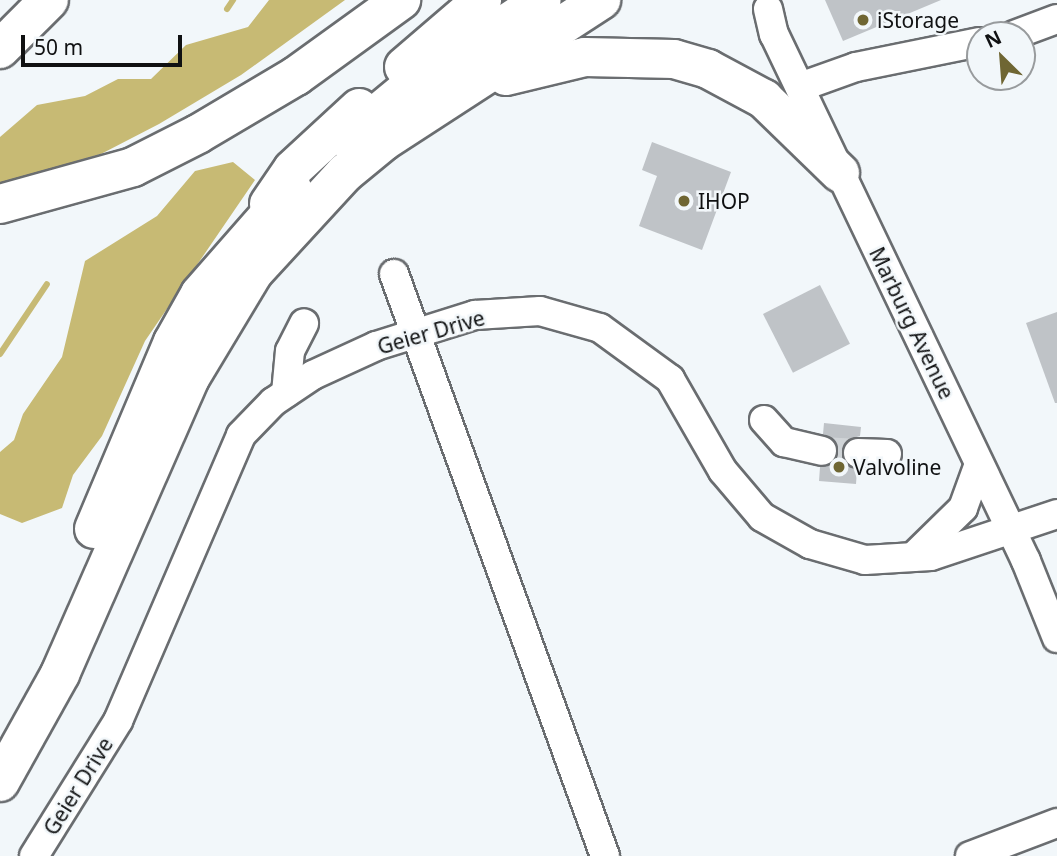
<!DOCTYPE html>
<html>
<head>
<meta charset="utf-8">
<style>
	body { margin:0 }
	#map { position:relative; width:1057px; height:856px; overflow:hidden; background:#f2f7fa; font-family:"Noto Sans",sans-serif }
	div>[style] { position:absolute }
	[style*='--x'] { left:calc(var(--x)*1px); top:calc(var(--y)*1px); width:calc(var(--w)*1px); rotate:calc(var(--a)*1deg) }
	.forest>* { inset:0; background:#c7ba74 }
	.stream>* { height:6px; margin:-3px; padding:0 3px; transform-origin:3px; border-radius:3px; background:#c7ba75 }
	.building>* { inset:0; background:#bfc3c7; transform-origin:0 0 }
	.minor-tunnel>* { height:28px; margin-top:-14px; transform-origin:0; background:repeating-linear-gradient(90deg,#d0d4d7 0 28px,transparent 0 42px) }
	.roads { filter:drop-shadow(2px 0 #6a6d70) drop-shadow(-2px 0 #6a6d70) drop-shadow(0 2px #6a6d70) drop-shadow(0 -2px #6a6d70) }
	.minor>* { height:28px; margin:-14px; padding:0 14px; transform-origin:14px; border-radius:14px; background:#fff }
	.highway>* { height:38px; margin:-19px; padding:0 19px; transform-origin:19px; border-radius:19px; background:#fff }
	.dots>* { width:19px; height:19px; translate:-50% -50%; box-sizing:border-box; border:4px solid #f2f7fa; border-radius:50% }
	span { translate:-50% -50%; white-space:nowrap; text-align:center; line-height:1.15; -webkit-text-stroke:5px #f2f7fa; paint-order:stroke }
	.poi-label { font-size:21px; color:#101112 }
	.left { translate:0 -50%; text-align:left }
	.street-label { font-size:21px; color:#101112 }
	.north { position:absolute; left:966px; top:21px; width:70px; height:70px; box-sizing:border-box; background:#f2f7fa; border:2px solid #989b9d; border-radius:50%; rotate:335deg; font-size:19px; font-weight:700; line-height:28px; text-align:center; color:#101112 }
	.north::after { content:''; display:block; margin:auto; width:24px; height:32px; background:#6f6633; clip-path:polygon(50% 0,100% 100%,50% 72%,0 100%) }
	.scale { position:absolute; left:21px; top:35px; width:161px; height:32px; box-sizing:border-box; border:4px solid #101112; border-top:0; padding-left:9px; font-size:21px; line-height:24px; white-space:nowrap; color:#101112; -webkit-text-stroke:5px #f2f7fa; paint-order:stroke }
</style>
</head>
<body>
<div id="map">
	<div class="forest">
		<i style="clip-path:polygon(269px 0,345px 0,241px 75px,159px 124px,101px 154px,0 183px,0 137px,37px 105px,85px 96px,118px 79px,151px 79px,186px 45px,248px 27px)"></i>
		<i style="clip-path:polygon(233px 162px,255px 180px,145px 341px,102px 436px,73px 475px,62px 508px,22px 523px,0 514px,0 452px,14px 440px,23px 414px,62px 357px,85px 261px,157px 216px,195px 171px)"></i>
	</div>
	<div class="stream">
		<i style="--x:227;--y:9;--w:11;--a:-56"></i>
		<i style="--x:0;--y:354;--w:84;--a:-56.1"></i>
	</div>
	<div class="building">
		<i style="clip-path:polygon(825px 0,941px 0,843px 41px)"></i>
		<i style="clip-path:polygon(652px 142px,731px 172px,702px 250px,639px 226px,657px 176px,642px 170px)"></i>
		<i style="left:820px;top:285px;width:66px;height:64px;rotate:63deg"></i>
		<i style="clip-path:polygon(1057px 312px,1057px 403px,1055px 403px,1026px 323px)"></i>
		<i style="clip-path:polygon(824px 423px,861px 427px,860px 436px,850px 439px,842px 452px,844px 461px,857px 470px,856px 484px,819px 481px,820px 467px,834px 463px,838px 454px,834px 439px,823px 434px)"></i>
	</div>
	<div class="minor-tunnel">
		<i style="--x:822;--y:451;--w:36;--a:3"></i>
	</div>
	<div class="roads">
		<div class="minor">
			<i style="--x:768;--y:9;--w:26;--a:77"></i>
			<i style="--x:774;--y:34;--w:584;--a:64.44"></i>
			<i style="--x:1026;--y:561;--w:83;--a:68.1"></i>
			<i style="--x:1014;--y:35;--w:46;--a:-20.4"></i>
			<i style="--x:800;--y:87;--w:59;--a:-19.7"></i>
			<i style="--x:856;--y:67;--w:126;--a:-11.4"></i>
			<i style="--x:394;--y:274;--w:619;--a:70.07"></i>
			<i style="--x:286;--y:393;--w:42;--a:-84.6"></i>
			<i style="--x:290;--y:351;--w:31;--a:-63"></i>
			<i style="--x:764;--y:420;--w:30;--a:48"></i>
			<i style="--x:784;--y:442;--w:39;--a:13"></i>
			<i style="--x:858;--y:453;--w:29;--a:2"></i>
			<i style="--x:913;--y:557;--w:70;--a:-44.4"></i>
			<i style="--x:963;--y:508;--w:47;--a:-70"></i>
			<i style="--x:34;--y:856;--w:159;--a:-58.1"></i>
			<i style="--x:118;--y:721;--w:311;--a:-66.7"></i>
			<i style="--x:241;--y:435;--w:46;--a:-45.9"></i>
			<i style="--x:273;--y:402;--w:48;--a:-34"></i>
			<i style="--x:313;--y:375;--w:69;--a:-24.7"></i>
			<i style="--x:376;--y:346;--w:104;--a:-17.4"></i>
			<i style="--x:475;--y:315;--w:65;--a:-3.5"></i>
			<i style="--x:540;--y:311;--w:62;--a:15.8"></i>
			<i style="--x:600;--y:328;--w:87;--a:36.1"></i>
			<i style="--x:670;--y:379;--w:106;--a:60.1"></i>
			<i style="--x:723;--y:471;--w:60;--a:49.7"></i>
			<i style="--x:762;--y:517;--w:55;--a:29.4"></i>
			<i style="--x:810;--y:544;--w:57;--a:16.2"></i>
			<i style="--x:865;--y:560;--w:66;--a:-3.5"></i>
			<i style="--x:931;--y:556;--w:133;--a:-18.4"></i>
			<i style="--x:970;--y:856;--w:93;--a:-20.8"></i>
		</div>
		<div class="highway">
			<i style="--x:0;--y:49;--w:69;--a:-45"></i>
			<i style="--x:404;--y:67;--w:103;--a:-40.7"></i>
			<i style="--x:506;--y:76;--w:81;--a:-13.5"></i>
			<i style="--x:585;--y:57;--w:89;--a:1.3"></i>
			<i style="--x:674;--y:59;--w:35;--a:16"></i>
			<i style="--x:708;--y:69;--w:64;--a:28.2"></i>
			<i style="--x:764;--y:99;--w:106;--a:44.2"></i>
			<i style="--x:347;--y:139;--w:75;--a:-39.6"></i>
			<i style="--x:405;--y:91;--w:164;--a:-33.6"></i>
			<i style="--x:0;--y:204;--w:138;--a:-15.5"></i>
			<i style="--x:133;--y:167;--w:73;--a:-26.9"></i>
			<i style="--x:198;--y:134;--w:114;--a:-30.6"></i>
			<i style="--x:296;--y:76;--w:130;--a:-35.9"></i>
			<i style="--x:269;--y:204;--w:42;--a:-55.6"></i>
			<i style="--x:293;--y:169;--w:90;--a:-42.7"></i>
			<i style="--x:94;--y:529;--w:203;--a:-67.1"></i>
			<i style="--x:173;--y:342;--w:55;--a:-60.6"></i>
			<i style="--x:200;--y:294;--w:140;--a:-48.8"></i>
			<i style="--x:0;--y:782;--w:124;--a:-60.9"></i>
			<i style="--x:60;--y:674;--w:323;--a:-66.3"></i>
			<i style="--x:190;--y:378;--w:122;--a:-59"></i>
			<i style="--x:253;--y:273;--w:136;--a:-47.4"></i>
			<i style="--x:345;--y:173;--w:50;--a:-39.4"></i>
			<i style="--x:384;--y:141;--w:259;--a:-33"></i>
		</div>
	</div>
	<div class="dots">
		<i style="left:863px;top:20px;background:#6f6633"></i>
		<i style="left:684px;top:201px;background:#6f6633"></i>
		<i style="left:839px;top:467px;background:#6f6633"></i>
	</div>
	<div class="poi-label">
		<span class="left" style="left:877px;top:20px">iStorage</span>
		<span class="left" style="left:698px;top:201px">IHOP</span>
		<span class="left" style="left:853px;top:467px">Valvoline</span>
	</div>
	<div class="street-label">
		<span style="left:912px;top:323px;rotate:64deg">Marburg Avenue</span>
		<span style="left:431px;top:332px;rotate:-16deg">Geier Drive</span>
		<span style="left:78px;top:786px;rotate:-58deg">Geier Drive</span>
	</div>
	<div class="north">N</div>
	<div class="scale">50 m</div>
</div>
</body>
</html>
